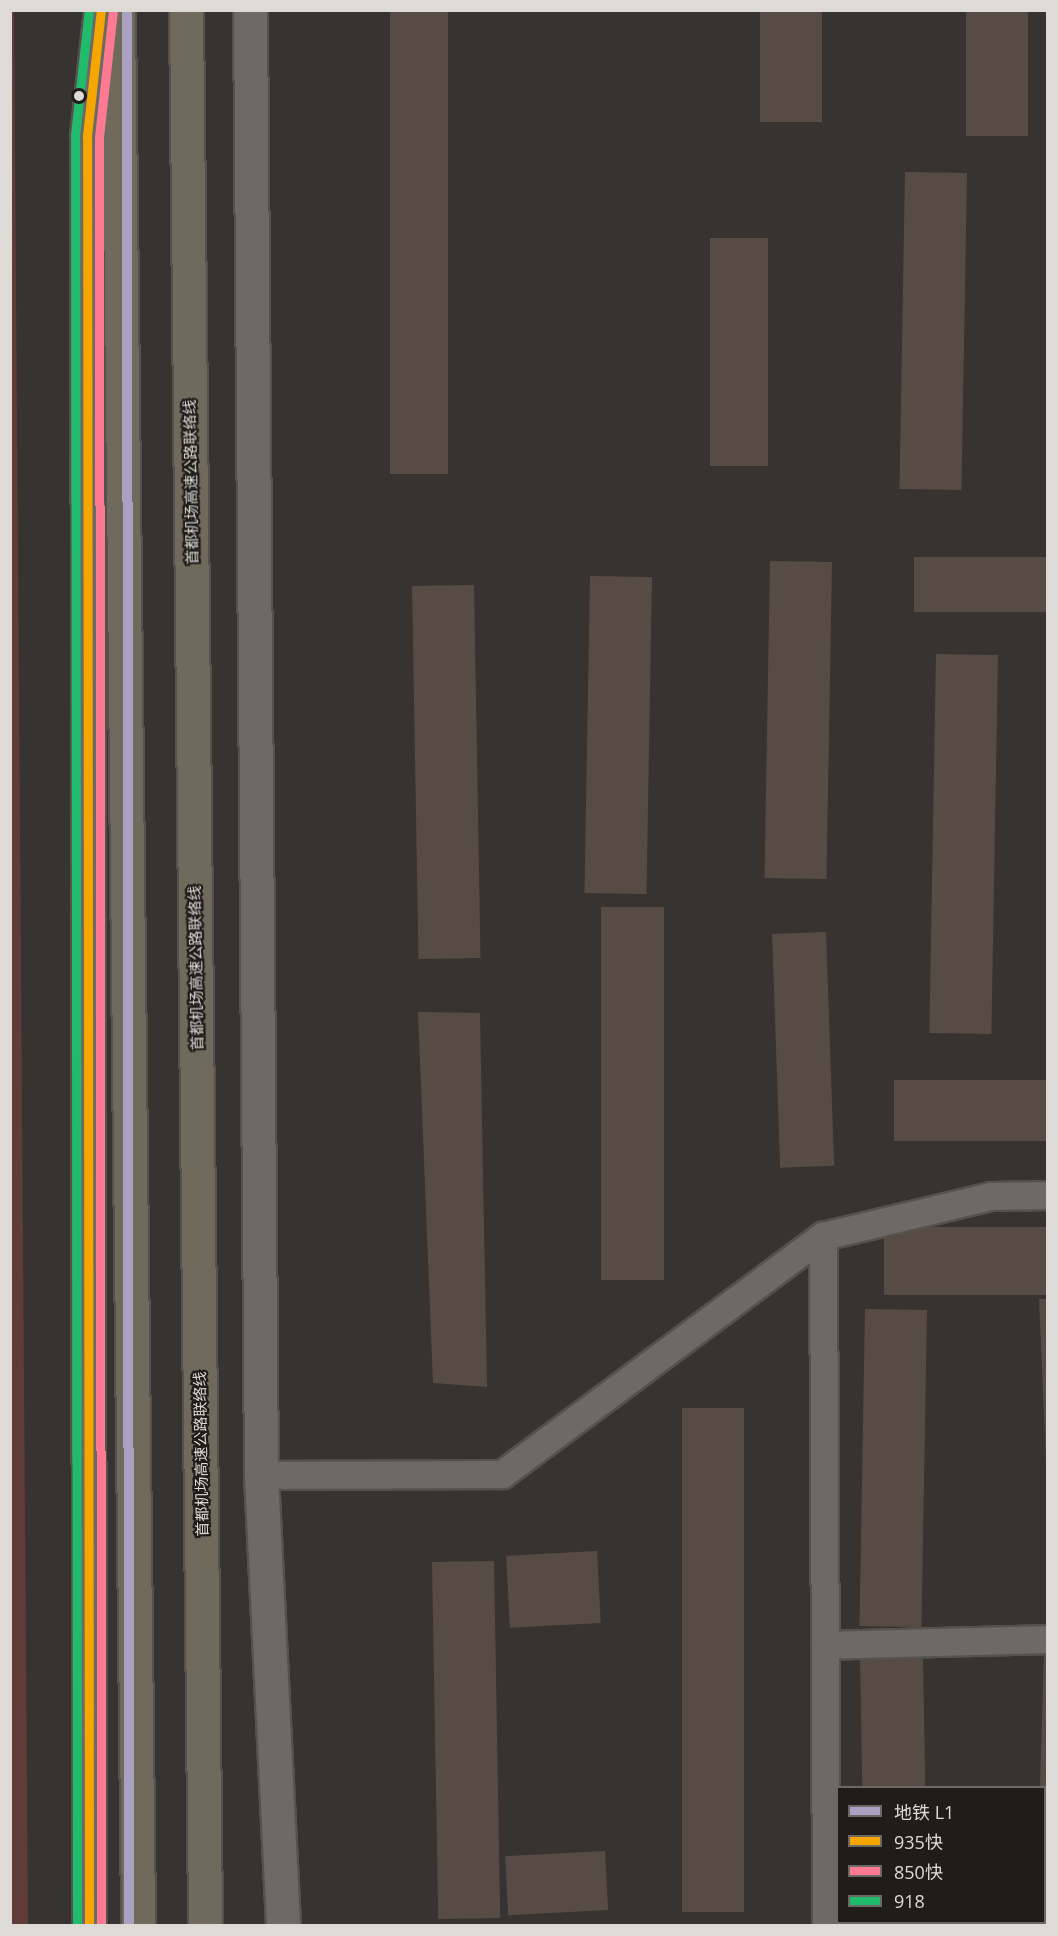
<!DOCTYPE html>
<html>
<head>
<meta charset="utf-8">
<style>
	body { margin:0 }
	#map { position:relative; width:1058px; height:1936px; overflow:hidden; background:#363330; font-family:"Open Sans","Noto Sans SC",sans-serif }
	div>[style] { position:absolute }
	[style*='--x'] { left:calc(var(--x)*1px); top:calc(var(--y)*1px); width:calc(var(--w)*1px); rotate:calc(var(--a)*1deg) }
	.green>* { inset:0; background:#603c39 }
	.building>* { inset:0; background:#574c45; transform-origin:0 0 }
	.roads { filter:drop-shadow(2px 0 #54514f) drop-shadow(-2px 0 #54514f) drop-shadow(0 2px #54514f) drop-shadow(0 -2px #54514f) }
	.street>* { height:27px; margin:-13.5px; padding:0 13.5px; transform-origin:13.5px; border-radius:13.5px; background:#6c6967 }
	.secondary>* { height:33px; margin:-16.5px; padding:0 16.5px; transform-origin:16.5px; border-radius:16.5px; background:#6c6967 }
	.highway>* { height:33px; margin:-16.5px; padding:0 16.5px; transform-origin:16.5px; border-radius:16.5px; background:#6f6a5c }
	.bus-1>* { height:9px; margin:-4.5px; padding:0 4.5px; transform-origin:4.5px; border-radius:4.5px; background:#f7a600 }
	.bus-2>* { height:9px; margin:-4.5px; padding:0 4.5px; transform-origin:4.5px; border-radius:4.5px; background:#fe7a93 }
	.bus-3>* { height:9px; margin:-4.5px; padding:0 4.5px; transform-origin:4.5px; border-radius:4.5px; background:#20bc6c }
	.metro-1>* { height:10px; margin:-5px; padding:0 5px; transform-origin:5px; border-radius:5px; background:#aaa0c1 }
	.dots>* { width:16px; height:16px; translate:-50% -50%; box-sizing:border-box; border:3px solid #1f1c19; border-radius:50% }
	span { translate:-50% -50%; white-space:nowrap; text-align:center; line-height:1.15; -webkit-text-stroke:4.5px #1f1c19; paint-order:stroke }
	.street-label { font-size:15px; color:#dedbd7 }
	.frame { position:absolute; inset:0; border:12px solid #dedbd7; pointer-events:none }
	.legend { position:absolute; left:836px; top:1786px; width:210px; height:138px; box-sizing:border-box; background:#1f1c19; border:2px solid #6b6865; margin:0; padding:8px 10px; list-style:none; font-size:18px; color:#dedbd7 }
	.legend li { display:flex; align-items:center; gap:12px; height:30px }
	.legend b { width:30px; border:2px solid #6b6865 }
</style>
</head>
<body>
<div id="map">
	<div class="green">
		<i style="clip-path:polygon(14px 11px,28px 1925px,28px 1926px,10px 1925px,10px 11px)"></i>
	</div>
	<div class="building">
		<i style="left:390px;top:10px;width:58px;height:464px"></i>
		<i style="left:760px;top:10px;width:62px;height:112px"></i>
		<i style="left:966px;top:10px;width:62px;height:126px"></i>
		<i style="left:905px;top:172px;width:62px;height:317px;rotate:1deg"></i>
		<i style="left:710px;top:238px;width:58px;height:228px"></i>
		<i style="left:1048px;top:557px;width:55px;height:134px;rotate:90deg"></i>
		<i style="left:770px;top:561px;width:62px;height:317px;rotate:1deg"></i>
		<i style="left:590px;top:576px;width:62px;height:317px;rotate:1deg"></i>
		<i style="left:474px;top:585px;width:373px;height:62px;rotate:89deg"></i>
		<i style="left:936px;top:654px;width:62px;height:379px;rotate:1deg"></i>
		<i style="left:664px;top:907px;width:373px;height:63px;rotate:90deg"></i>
		<i style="left:826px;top:932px;width:234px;height:54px;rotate:88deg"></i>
		<i style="clip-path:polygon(418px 1012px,480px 1013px,487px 1387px,433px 1383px)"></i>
		<i style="left:1048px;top:1080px;width:61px;height:154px;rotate:90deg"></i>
		<i style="left:1048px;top:1227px;width:68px;height:164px;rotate:90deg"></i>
		<i style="clip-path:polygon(1039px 1299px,1048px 1299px,1048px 1460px,1046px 1460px)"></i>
		<i style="left:865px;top:1309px;width:62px;height:317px;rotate:1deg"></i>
		<i style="left:682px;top:1408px;width:62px;height:504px"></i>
		<i style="left:597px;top:1551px;width:72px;height:91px;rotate:87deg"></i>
		<i style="left:494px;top:1561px;width:357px;height:62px;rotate:89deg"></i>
		<i style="clip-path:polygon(1044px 1650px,1048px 1650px,1048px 1926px,1036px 1926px,1036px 1922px,1044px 1922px,1044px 1788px,1040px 1788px)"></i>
		<i style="left:923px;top:1657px;width:131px;height:63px;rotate:89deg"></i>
		<i style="left:605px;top:1851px;width:59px;height:100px;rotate:87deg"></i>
		<i style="left:865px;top:1922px;width:63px;height:4px"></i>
	</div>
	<div class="roads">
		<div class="street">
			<i style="--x:823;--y:1236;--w:690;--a:89.75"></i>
			<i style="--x:261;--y:1475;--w:241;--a:-0.2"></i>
			<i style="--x:502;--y:1474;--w:400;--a:-36.6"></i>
			<i style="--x:823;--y:1236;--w:173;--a:-13.4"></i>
			<i style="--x:991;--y:1196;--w:57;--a:-1"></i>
			<i style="--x:825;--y:1645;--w:223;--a:-1.5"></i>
		</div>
		<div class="secondary">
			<i style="--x:250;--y:10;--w:1465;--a:89.57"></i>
			<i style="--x:261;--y:1475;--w:452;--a:87.2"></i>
			<i style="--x:89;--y:1926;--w:1790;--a:-90.06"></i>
			<i style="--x:87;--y:136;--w:127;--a:-83.7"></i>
		</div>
		<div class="highway">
			<i style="--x:118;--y:10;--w:1916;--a:89.4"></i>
			<i style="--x:186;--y:10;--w:1916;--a:89.43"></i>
		</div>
	</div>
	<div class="bus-1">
		<i style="--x:89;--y:1926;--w:1790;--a:-90.06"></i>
		<i style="--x:87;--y:136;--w:127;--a:-83.7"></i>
	</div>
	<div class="bus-2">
		<i style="--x:101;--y:1926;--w:1789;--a:-90.06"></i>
		<i style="--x:99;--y:137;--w:127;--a:-83.7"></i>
	</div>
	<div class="bus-3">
		<i style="--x:77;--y:1926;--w:1790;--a:-90.06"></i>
		<i style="--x:75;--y:136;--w:127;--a:-83.7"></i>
	</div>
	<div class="metro-1">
		<i style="--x:127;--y:10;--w:1916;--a:89.94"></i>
	</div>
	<div class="dots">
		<i style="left:79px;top:96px;background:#dedbd7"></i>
	</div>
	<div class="street-label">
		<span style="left:191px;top:482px;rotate:-91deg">首都机场高速公路联络线</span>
		<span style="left:196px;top:968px;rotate:-91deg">首都机场高速公路联络线</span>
		<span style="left:201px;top:1454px;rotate:-91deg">首都机场高速公路联络线</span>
	</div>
	<div class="frame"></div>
	<ul class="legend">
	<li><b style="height:8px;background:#aaa0c1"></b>地铁 L1</li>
	<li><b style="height:8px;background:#f7a600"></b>935快</li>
	<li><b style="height:8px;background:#fe7a93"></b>850快</li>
	<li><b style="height:8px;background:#20bc6c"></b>918</li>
	</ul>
</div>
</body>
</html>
